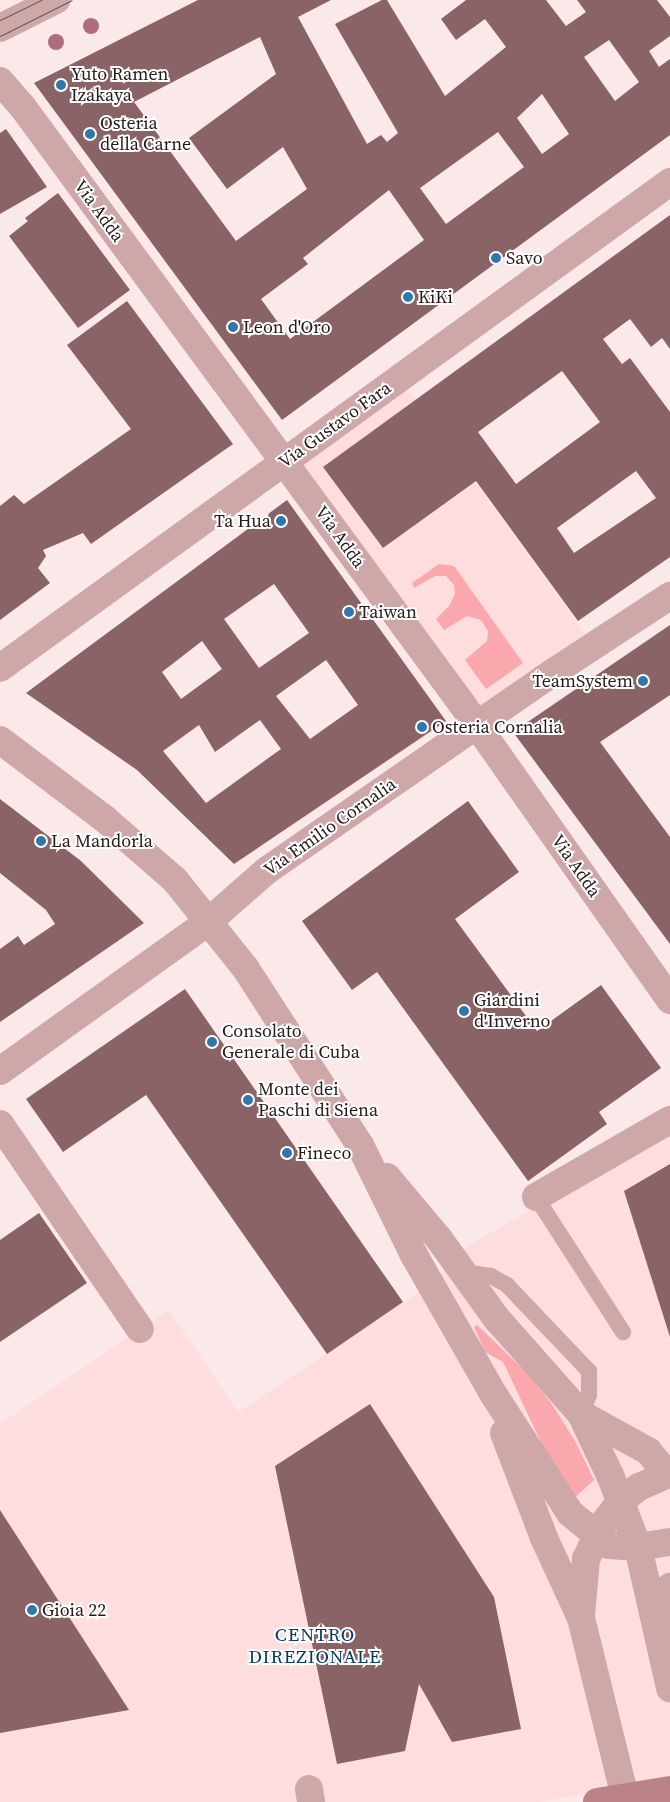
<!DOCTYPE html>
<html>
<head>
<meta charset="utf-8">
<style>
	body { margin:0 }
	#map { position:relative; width:670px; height:1802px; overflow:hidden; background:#fbe9ea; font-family:"Source Serif 4",serif }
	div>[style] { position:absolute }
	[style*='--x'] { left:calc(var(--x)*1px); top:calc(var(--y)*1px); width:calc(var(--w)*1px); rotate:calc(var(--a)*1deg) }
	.built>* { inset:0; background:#fdddde; transform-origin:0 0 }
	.green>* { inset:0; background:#faa8ad }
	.building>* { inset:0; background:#896365 }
	.lane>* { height:16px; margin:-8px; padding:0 8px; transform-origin:8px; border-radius:8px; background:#cea7a8 }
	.street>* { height:28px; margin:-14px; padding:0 14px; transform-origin:14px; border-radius:14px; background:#cea7a8 }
	.secondary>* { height:28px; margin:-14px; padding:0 14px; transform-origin:14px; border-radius:14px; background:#bc8386 }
	.tram>* { height:1px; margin:-0.5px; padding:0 0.5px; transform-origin:0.5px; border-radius:0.5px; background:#69595a }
	.trees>* { width:16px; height:16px; margin:-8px; border-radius:50%; background:#ae6d7b }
	.dots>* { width:14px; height:14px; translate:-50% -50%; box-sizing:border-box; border:2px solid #fff; border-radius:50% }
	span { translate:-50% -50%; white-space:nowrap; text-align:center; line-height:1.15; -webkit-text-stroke:4px #fff; paint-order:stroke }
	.poi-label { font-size:18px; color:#28191a }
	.left { translate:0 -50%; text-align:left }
	.right { translate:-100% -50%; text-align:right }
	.street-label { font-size:18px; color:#28191a }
	.neighbourhood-label { font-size:19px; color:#073a5e; letter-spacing:1px }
</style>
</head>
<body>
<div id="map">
	<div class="built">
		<i style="left:401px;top:380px;width:325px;height:140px;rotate:54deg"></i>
		<i style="clip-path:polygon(670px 1130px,670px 1780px,538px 1802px,0 1802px,0 1424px,169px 1310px,238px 1412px,428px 1286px,461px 1250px)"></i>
	</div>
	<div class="green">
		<i style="clip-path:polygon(439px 564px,454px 566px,523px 663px,486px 689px,465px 660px,487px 641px,488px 631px,481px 620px,467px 616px,444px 630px,436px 619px,449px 606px,455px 594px,454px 585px,446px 576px,435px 576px,414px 588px,412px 583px)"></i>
		<i style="clip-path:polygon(477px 1325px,528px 1374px,551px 1403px,575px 1441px,594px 1480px,573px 1499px,557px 1476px,503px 1362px,485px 1352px,474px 1327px)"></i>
	</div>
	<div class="building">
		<i style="clip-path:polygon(evenodd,198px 0,331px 0,298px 17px,367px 144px,381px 135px,387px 142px,398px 133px,335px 24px,382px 0,387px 0,445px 96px,506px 47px,485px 19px,456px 40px,441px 19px,466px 0,546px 0,566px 26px,586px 12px,577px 0,657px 0,670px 17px,670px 36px,649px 51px,659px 67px,670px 59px,670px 135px,282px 420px,34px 83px,198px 0,260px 37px,276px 74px,189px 138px,227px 189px,283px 147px,307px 189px,236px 241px,134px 102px,260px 37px,198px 0,609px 40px,639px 82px,615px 101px,584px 57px,609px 40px,198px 0,542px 94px,569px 134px,542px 154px,517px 118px,542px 94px,198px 0,498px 132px,524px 167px,446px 224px,420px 188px,498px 132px,198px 0,389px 190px,424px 240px,290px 339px,261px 299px,308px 264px,303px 258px,389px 190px)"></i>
		<i style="clip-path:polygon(6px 129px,47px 187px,0 214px,0 133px)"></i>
		<i style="clip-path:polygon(58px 193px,130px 290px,78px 328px,9px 236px,28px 221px,25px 218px)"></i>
		<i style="clip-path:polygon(evenodd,670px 215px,670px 349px,662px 338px,651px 347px,630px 319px,603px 339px,622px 364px,630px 358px,670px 412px,670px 557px,578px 621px,476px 481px,383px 548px,323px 467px,670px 215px,562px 371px,600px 422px,516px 484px,478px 432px,562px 371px,670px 215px,636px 471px,656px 498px,574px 553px,557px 528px,636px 471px)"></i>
		<i style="clip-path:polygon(127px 301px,233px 444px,91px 544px,83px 533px,43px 550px,46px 556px,38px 568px,50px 583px,0 620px,0 506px,14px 495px,24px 504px,131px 429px,67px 345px)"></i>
		<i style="clip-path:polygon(evenodd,287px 500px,446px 721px,234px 864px,137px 770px,26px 693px,287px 500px,274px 584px,309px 633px,259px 668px,224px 619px,274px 584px,287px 500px,202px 641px,222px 669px,181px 699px,162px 672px,202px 641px,287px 500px,326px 660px,358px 705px,310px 739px,276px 696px,326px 660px,287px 500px,260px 720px,281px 749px,206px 803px,163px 751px,199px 725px,215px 752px,260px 720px)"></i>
		<i style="clip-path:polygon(670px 625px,670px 695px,600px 742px,670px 837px,670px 944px,513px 732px)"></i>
		<i style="clip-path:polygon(0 799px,81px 861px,144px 923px,0 1022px,0 949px,18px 936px,24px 945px,55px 924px,46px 910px,0 873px)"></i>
		<i style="clip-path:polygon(468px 801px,519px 872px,455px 919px,537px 1031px,601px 985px,661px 1068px,599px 1112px,607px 1124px,528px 1181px,377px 972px,352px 990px,302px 921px)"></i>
		<i style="clip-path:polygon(185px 989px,403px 1302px,327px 1354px,146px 1095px,63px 1152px,26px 1099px)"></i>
		<i style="clip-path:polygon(670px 1164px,670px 1337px,624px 1191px)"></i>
		<i style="clip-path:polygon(39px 1213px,87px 1283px,0 1342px,0 1240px)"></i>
		<i style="clip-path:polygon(370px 1404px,494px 1597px,521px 1729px,452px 1742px,419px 1684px,405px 1751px,337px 1764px,275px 1466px)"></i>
		<i style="clip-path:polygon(0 1510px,129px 1710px,0 1733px)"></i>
	</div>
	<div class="lane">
		<i style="--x:536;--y:1197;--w:161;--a:57.2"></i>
		<i style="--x:466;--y:1280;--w:13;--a:-29"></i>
		<i style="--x:477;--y:1274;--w:14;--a:8"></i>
		<i style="--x:491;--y:1276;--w:18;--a:29"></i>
		<i style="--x:507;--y:1285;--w:119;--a:46.4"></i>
		<i style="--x:589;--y:1371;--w:24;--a:90"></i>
		<i style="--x:589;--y:1395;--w:21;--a:113"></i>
	</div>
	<div class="street">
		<i style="--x:0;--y:28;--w:63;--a:-26.6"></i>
		<i style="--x:0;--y:81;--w:33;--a:49"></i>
		<i style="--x:22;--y:106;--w:742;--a:53.65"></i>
		<i style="--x:462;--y:704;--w:362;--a:54.9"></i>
		<i style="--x:0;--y:668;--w:828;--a:-35.96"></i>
		<i style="--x:0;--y:740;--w:133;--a:37"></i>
		<i style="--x:106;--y:820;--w:91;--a:41"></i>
		<i style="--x:175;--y:880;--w:114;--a:51.4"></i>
		<i style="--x:246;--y:969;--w:210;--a:57.1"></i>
		<i style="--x:360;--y:1145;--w:123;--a:63.9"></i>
		<i style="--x:414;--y:1255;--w:161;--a:60.3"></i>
		<i style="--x:494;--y:1395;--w:140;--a:57.2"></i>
		<i style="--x:570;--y:1513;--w:50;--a:39.4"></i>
		<i style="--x:609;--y:1545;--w:29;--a:4"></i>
		<i style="--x:638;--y:1547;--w:32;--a:-9"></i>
		<i style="--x:0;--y:1071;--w:256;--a:-35.6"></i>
		<i style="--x:208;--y:922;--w:77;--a:-41.3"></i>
		<i style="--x:266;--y:871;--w:337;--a:-34.7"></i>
		<i style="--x:543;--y:679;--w:152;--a:-33.2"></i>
		<i style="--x:0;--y:1124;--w:248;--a:55.7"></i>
		<i style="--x:387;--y:1177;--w:81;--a:50"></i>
		<i style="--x:439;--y:1239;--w:99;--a:54.1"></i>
		<i style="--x:497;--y:1319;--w:127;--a:48.5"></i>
		<i style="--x:581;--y:1414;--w:68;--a:64.6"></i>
		<i style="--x:610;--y:1475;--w:77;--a:68.7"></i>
		<i style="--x:638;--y:1547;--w:145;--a:77.2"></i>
		<i style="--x:536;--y:1197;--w:155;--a:-29.9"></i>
		<i style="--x:581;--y:1414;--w:77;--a:28.9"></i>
		<i style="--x:648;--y:1451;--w:30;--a:50"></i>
		<i style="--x:504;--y:1433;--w:112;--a:69.1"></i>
		<i style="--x:544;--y:1538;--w:88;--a:65.2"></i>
		<i style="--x:581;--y:1618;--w:184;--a:76.2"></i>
		<i style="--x:581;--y:1615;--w:56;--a:-84.9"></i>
		<i style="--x:586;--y:1559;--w:38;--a:-65"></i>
		<i style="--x:602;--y:1525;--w:31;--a:-52"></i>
		<i style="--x:621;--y:1501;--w:23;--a:-38"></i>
		<i style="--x:639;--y:1487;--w:34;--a:-24"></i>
		<i style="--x:662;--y:1630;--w:44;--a:-79.5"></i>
		<i style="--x:309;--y:1789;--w:13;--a:81"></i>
	</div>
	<div class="secondary">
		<i style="--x:597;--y:1802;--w:74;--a:-9.3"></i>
	</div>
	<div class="tram">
		<i style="--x:0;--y:20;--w:46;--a:-26"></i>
		<i style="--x:0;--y:36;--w:80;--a:-26.6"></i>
	</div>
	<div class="trees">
		<i style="left:91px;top:26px"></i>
		<i style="left:56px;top:42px"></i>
	</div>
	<div class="dots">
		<i style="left:61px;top:85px;background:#3277ac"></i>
		<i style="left:90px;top:134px;background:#3277ac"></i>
		<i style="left:496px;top:258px;background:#3277ac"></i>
		<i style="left:408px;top:297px;background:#3277ac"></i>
		<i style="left:233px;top:327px;background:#3277ac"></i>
		<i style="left:281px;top:521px;background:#3277ac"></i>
		<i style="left:349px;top:612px;background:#3277ac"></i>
		<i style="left:643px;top:681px;background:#3277ac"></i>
		<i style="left:422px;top:727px;background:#3277ac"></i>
		<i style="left:41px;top:841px;background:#3277ac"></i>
		<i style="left:464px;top:1011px;background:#3277ac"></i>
		<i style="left:212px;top:1042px;background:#3277ac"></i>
		<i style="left:248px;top:1100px;background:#3277ac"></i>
		<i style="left:287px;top:1153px;background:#3277ac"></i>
		<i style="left:32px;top:1610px;background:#3277ac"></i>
	</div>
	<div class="poi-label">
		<span class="left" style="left:71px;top:85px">Yuto Ramen<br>Izakaya</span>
		<span class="left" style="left:100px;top:134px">Osteria<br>della Carne</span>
		<span class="left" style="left:506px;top:258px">Savo</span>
		<span class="left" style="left:418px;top:297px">KiKi</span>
		<span class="left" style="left:243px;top:327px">Leon d'Oro</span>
		<span class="right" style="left:271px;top:521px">Ta Hua</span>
		<span class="left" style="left:359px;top:612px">Taiwan</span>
		<span class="right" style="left:633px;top:681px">TeamSystem</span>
		<span class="left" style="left:432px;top:727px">Osteria Cornalia</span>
		<span class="left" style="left:51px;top:841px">La Mandorla</span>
		<span class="left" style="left:474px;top:1011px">Giardini<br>d'Inverno</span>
		<span class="left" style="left:222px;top:1042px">Consolato<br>Generale di Cuba</span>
		<span class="left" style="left:258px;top:1100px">Monte dei<br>Paschi di Siena</span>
		<span class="left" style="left:297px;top:1153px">Fineco</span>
		<span class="left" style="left:42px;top:1610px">Gioia 22</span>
	</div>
	<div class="street-label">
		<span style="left:99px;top:211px;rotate:54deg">Via Adda</span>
		<span style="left:335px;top:425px;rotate:-36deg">Via Gustavo Fara</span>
		<span style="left:340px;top:537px;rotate:54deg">Via Adda</span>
		<span style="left:330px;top:827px;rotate:-35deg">Via Emilio Cornalia</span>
		<span style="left:576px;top:866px;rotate:55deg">Via Adda</span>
	</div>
	<div class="neighbourhood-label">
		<span style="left:315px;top:1646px">CENTRO<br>DIREZIONALE</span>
	</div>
</div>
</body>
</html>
